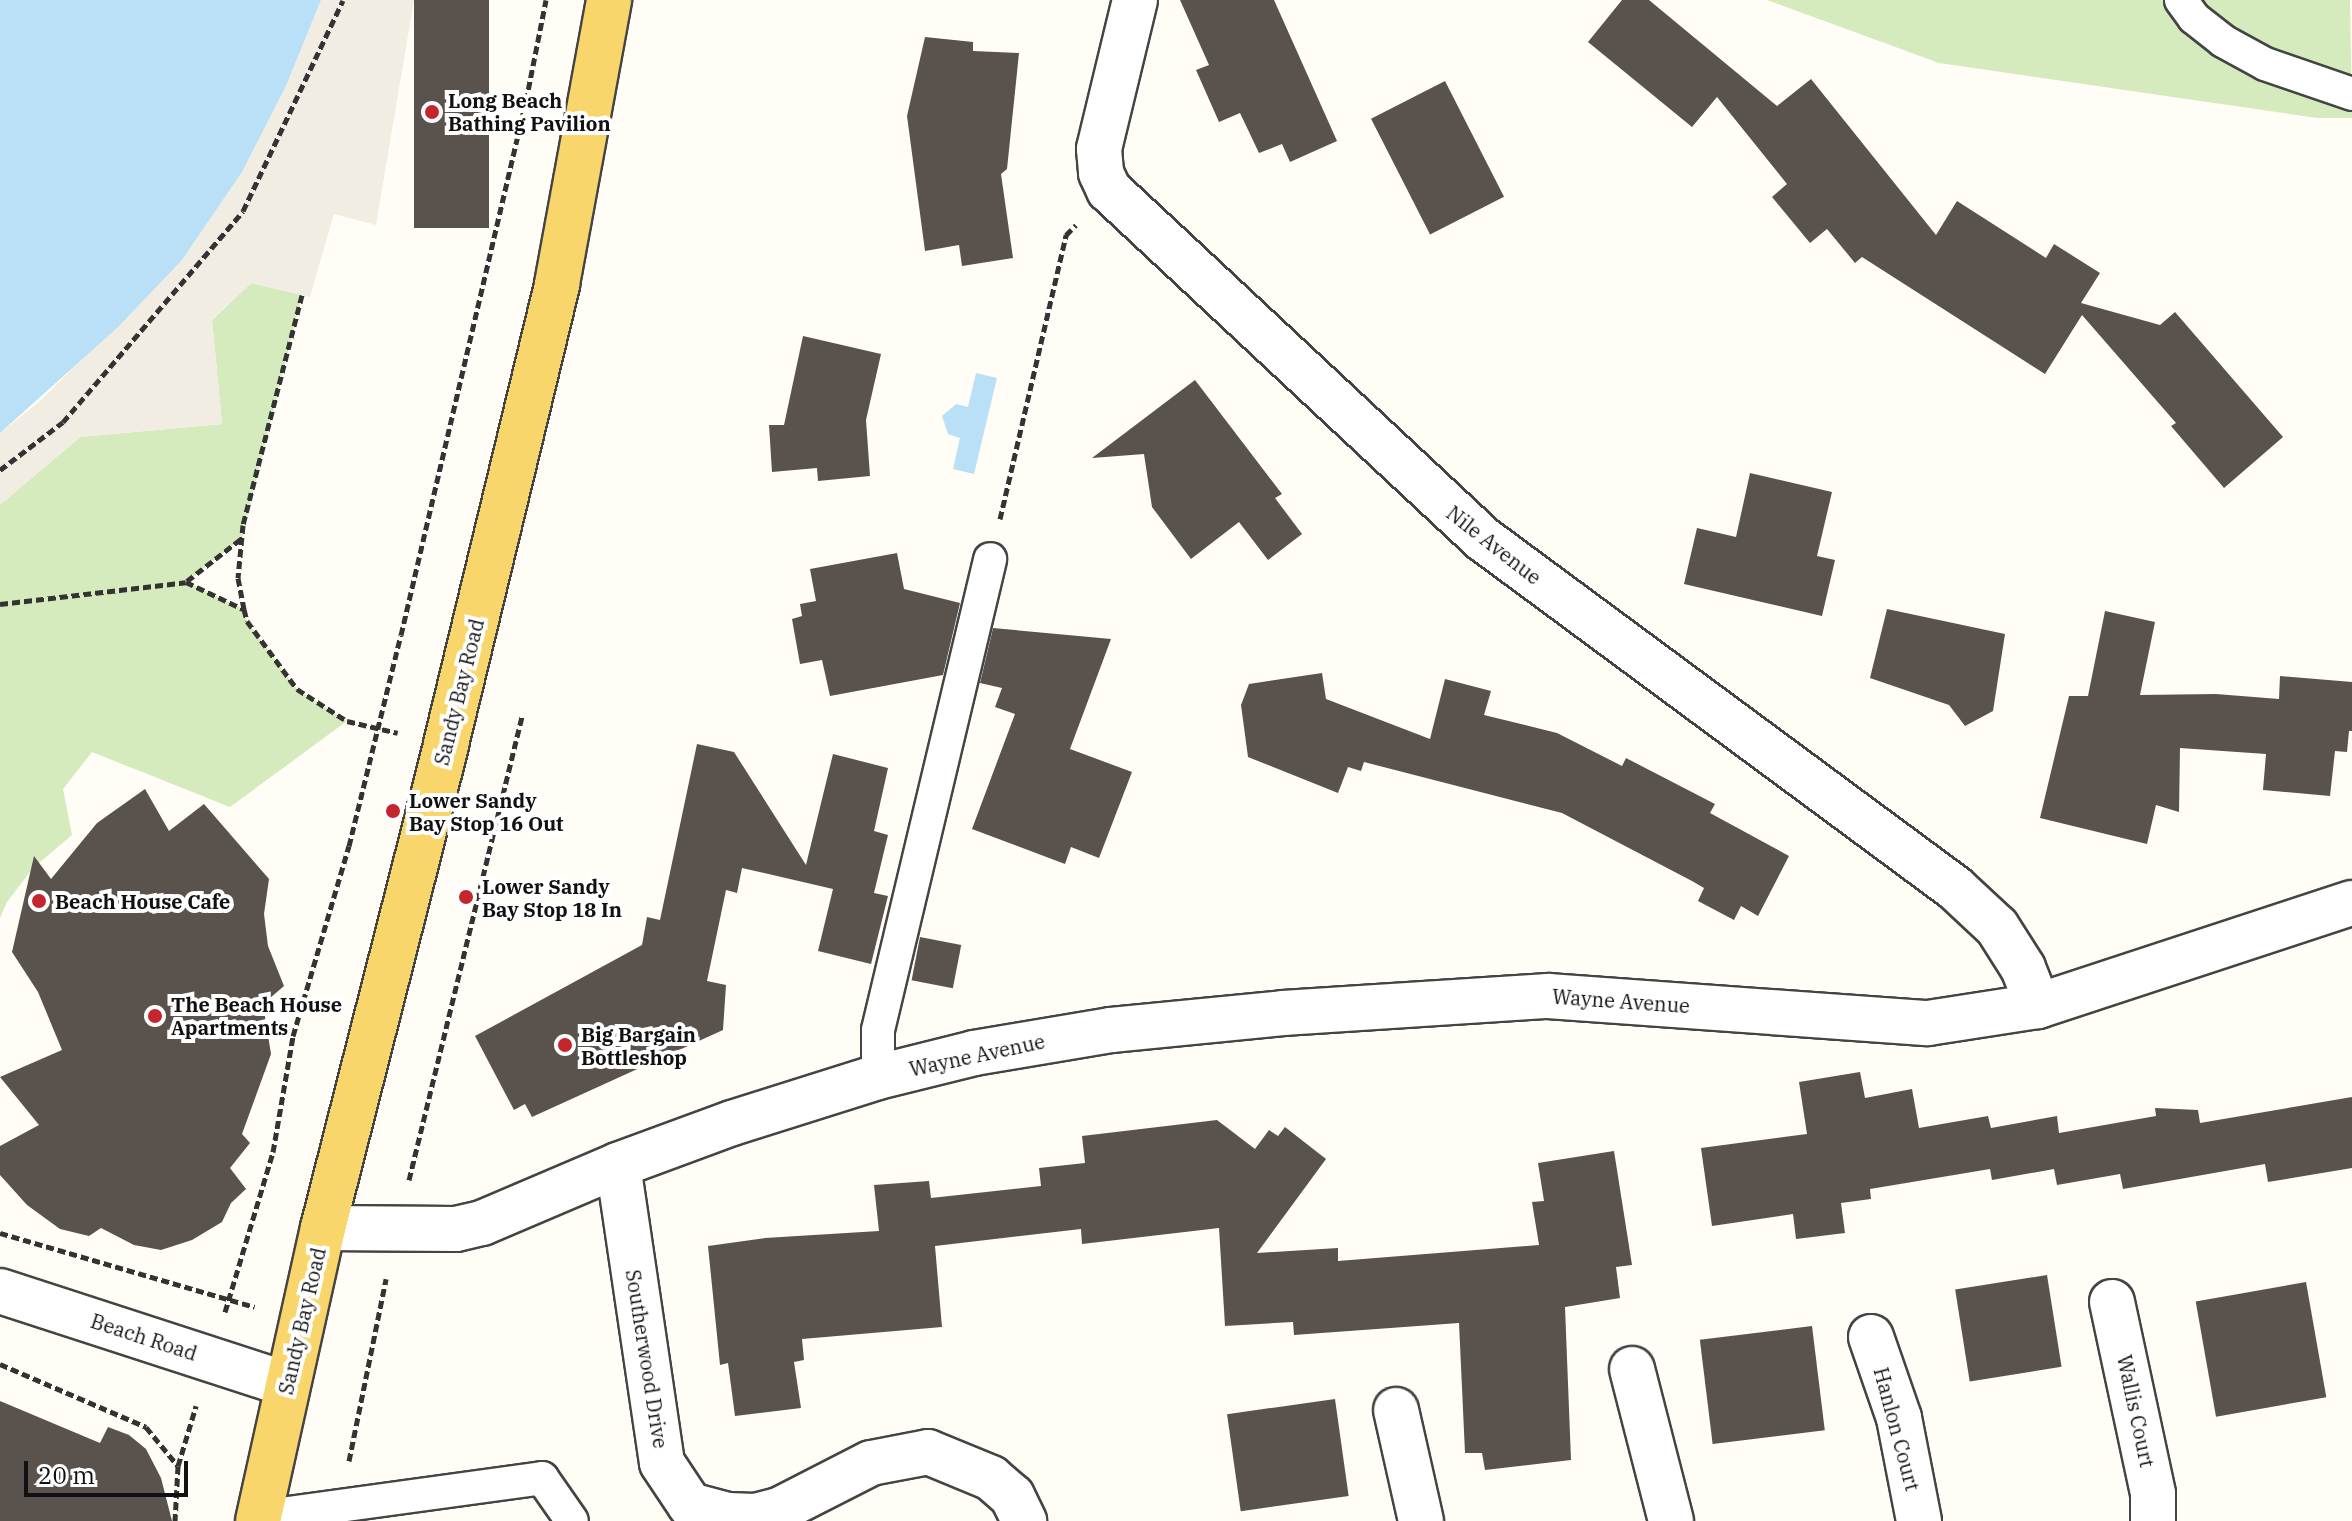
<!DOCTYPE html>
<html>
<head>
<meta charset="utf-8">
<style>
	body { margin:0 }
	#map { position:relative; width:2352px; height:1521px; overflow:hidden; background:#fffdf5; font-family:"IBM Plex Serif",serif }
	div>[style] { position:absolute }
	[style*='--x'] { left:calc(var(--x)*1px); top:calc(var(--y)*1px); width:calc(var(--w)*1px); rotate:calc(var(--a)*1deg) }
	.green>* { inset:0; background:#d5ebbd }
	.plaza>* { inset:0; background:#f1ede2 }
	.water>* { inset:0; background:#b9e0f7 }
	.building>* { inset:0; background:#5a524d; transform-origin:0 0 }
	.path>* { height:5px; margin-top:-2.5px; transform-origin:0; background:repeating-linear-gradient(90deg,#333 0 8px,transparent 0 12px) }
	.roads { filter:drop-shadow(2px 0 #444) drop-shadow(-2px 0 #444) drop-shadow(0 2px #444) drop-shadow(0 -2px #444) }
	.lane>* { height:32px; margin:-16px; padding:0 16px; transform-origin:16px; border-radius:16px; background:#fff }
	.street>* { height:44px; margin:-22px; padding:0 22px; transform-origin:22px; border-radius:22px; background:#fff }
	.primary>* { height:44px; margin:-22px; padding:0 22px; transform-origin:22px; border-radius:22px; background:#f9d66b }
	.dots>* { width:22px; height:22px; translate:-50% -50%; box-sizing:border-box; border:4px solid #fff; border-radius:50% }
	span { translate:-50% -50%; white-space:nowrap; text-align:center; line-height:1.15; -webkit-text-stroke:8px #fff; paint-order:stroke }
	.poi-label { font-size:20px; color:#111; font-weight:700 }
	.left { translate:0 -50%; text-align:left }
	.street-label { font-size:20px; color:#111 }
	.scale { position:absolute; left:24px; top:1461px; width:164px; height:36px; box-sizing:border-box; border:4px solid #111; border-top:0; padding-left:10px; font-size:24px; line-height:28px; white-space:nowrap; color:#111; -webkit-text-stroke:6px #fff; paint-order:stroke }
</style>
</head>
<body>
<div id="map">
	<div class="green">
		<i style="clip-path:polygon(1767px 0,2350px 0,2352px 118px,2317px 118px,1939px 63px)"></i>
		<i style="clip-path:polygon(251px 283px,302px 295px,242px 538px,187px 582px,244px 609px,247px 621px,297px 689px,347px 721px,230px 807px,92px 752px,63px 789px,72px 835px,33px 868px,7px 902px,0 918px,0 505px,80px 437px,222px 424px,212px 320px)"></i>
	</div>
	<div class="plaza">
		<i style="clip-path:polygon(321px 0,414px 0,376px 225px,334px 214px,310px 297px,251px 283px,212px 319px,222px 424px,80px 437px,0 505px,0 433px,40px 401px,182px 260px,242px 172px,286px 86px)"></i>
	</div>
	<div class="water">
		<i style="clip-path:polygon(0 0,321px 0,286px 86px,242px 172px,182px 260px,117px 328px,0 433px)"></i>
		<i style="clip-path:polygon(976px 373px,997px 378px,974px 474px,953px 469px,960px 438px,948px 434px,942px 416px,956px 404px,968px 407px)"></i>
	</div>
	<div class="building">
		<i style="left:414px;top:0;width:75px;height:228px"></i>
		<i style="clip-path:polygon(1180px 0,1274px 0,1337px 141px,1290px 162px,1282px 144px,1259px 153px,1240px 113px,1219px 122px,1196px 70px,1209px 65px)"></i>
		<i style="clip-path:polygon(1622px 0,1649px 0,1777px 106px,1811px 79px,1936px 235px,1957px 201px,2046px 258px,2054px 244px,2100px 273px,2081px 303px,2160px 325px,2175px 312px,2283px 437px,2224px 488px,2171px 426px,2176px 423px,2082px 315px,2045px 374px,1862px 257px,1855px 263px,1827px 229px,1810px 243px,1772px 197px,1787px 184px,1717px 97px,1692px 127px,1588px 42px)"></i>
		<i style="clip-path:polygon(925px 37px,973px 42px,973px 51px,1019px 53px,1007px 169px,1001px 174px,1013px 258px,962px 266px,959px 245px,925px 251px,907px 116px)"></i>
		<i style="left:1445px;top:81px;width:130px;height:83px;rotate:63deg"></i>
		<i style="clip-path:polygon(803px 336px,881px 354px,866px 420px,870px 476px,818px 481px,817px 468px,772px 472px,769px 425px,784px 425px)"></i>
		<i style="clip-path:polygon(1195px 380px,1282px 494px,1275px 498px,1302px 534px,1268px 560px,1239px 522px,1191px 559px,1152px 507px,1144px 454px,1092px 458px)"></i>
		<i style="clip-path:polygon(1750px 473px,1832px 492px,1817px 556px,1835px 560px,1822px 616px,1684px 584px,1697px 528px,1736px 537px)"></i>
		<i style="clip-path:polygon(897px 553px,904px 589px,960px 603px,943px 675px,830px 696px,822px 660px,800px 664px,792px 619px,802px 616px,800px 604px,816px 601px,810px 569px)"></i>
		<i style="clip-path:polygon(1887px 609px,2005px 634px,1993px 711px,1965px 726px,1949px 705px,1870px 678px)"></i>
		<i style="clip-path:polygon(2105px 611px,2155px 622px,2140px 695px,2216px 694px,2279px 699px,2280px 676px,2352px 682px,2352px 731px,2349px 731px,2347px 752px,2335px 751px,2330px 796px,2263px 790px,2266px 754px,2180px 748px,2179px 812px,2156px 805px,2147px 844px,2040px 818px,2069px 696px,2088px 696px)"></i>
		<i style="clip-path:polygon(993px 628px,1111px 639px,1070px 749px,1132px 772px,1099px 858px,1071px 847px,1065px 864px,972px 829px,1015px 714px,995px 707px,1002px 688px,980px 683px)"></i>
		<i style="clip-path:polygon(1322px 673px,1326px 699px,1430px 739px,1445px 679px,1491px 691px,1484px 715px,1557px 733px,1622px 766px,1626px 758px,1715px 804px,1710px 813px,1789px 856px,1758px 916px,1741px 906px,1734px 920px,1698px 901px,1704px 888px,1692px 881px,1562px 813px,1364px 762px,1361px 771px,1348px 767px,1338px 793px,1248px 757px,1241px 705px,1249px 684px)"></i>
		<i style="clip-path:polygon(697px 744px,734px 752px,806px 865px,833px 754px,888px 768px,874px 831px,888px 835px,874px 893px,888px 896px,871px 964px,818px 951px,833px 889px,742px 868px,737px 893px,726px 890px,707px 981px,726px 985px,723px 1030px,532px 1117px,525px 1104px,514px 1110px,475px 1036px,642px 945px,647px 917px,660px 920px)"></i>
		<i style="clip-path:polygon(145px 789px,169px 831px,204px 804px,269px 879px,264px 914px,268px 946px,284px 986px,263px 1004px,271px 1054px,242px 1134px,250px 1143px,230px 1168px,246px 1189px,231px 1203px,222px 1222px,192px 1240px,161px 1250px,134px 1245px,101px 1228px,89px 1236px,60px 1229px,27px 1205px,0 1175px,0 1146px,39px 1125px,0 1077px,62px 1050px,38px 992px,12px 952px,34px 856px,51px 879px,97px 823px)"></i>
		<i style="left:920px;top:937px;width:42px;height:44px;rotate:11deg"></i>
		<i style="clip-path:polygon(1860px 1072px,1865px 1098px,1912px 1089px,1919px 1128px,1988px 1116px,1991px 1128px,2057px 1116px,2059px 1133px,2156px 1116px,2155px 1108px,2198px 1110px,2200px 1123px,2352px 1097px,2352px 1168px,2268px 1182px,2265px 1164px,2123px 1189px,2120px 1174px,2057px 1185px,2054px 1169px,1992px 1180px,1990px 1169px,1870px 1189px,1871px 1199px,1841px 1203px,1845px 1233px,1796px 1239px,1793px 1214px,1712px 1226px,1701px 1148px,1807px 1134px,1799px 1082px)"></i>
		<i style="clip-path:polygon(1217px 1120px,1255px 1149px,1269px 1130px,1278px 1136px,1285px 1127px,1326px 1159px,1257px 1253px,1338px 1248px,1338px 1261px,1539px 1245px,1532px 1202px,1544px 1201px,1538px 1163px,1614px 1151px,1632px 1265px,1616px 1267px,1620px 1298px,1565px 1307px,1571px 1460px,1485px 1470px,1482px 1453px,1465px 1453px,1459px 1323px,1294px 1335px,1293px 1322px,1225px 1326px,1219px 1228px,1082px 1244px,1081px 1229px,935px 1246px,942px 1327px,802px 1339px,804px 1360px,794px 1362px,801px 1408px,735px 1416px,728px 1363px,720px 1365px,708px 1246px,765px 1238px,879px 1231px,874px 1185px,929px 1181px,931px 1198px,1041px 1186px,1039px 1168px,1085px 1163px,1082px 1136px)"></i>
		<i style="left:2047px;top:1275px;width:93px;height:93px;rotate:81deg"></i>
		<i style="left:2306px;top:1282px;width:117px;height:112px;rotate:80deg"></i>
		<i style="left:1812px;top:1326px;width:105px;height:113px;rotate:83deg"></i>
		<i style="left:1335px;top:1399px;width:98px;height:109px;rotate:82deg"></i>
		<i style="clip-path:polygon(0 1401px,100px 1443px,108px 1427px,129px 1435px,146px 1449px,161px 1478px,172px 1521px,0 1521px)"></i>
	</div>
	<div class="path">
		<i style="--x:302;--y:295;--w:237;--a:104.4"></i>
		<i style="--x:243;--y:525;--w:53;--a:95.4"></i>
		<i style="--x:238;--y:578;--w:32;--a:79"></i>
		<i style="--x:244;--y:609;--w:12;--a:76"></i>
		<i style="--x:247;--y:621;--w:84;--a:53.7"></i>
		<i style="--x:297;--y:689;--w:59;--a:32.6"></i>
		<i style="--x:347;--y:721;--w:52;--a:13.2"></i>
		<i style="--x:0;--y:470;--w:79;--a:-37.3"></i>
		<i style="--x:63;--y:422;--w:277;--a:-49.5"></i>
		<i style="--x:243;--y:211;--w:233;--a:-64.6"></i>
		<i style="--x:1000;--y:519;--w:292;--a:-76.9"></i>
		<i style="--x:1066;--y:235;--w:14;--a:-45"></i>
		<i style="--x:187;--y:581;--w:70;--a:-38"></i>
		<i style="--x:0;--y:604;--w:187;--a:-6.7"></i>
		<i style="--x:186;--y:582;--w:63;--a:25.3"></i>
		<i style="--x:409;--y:1180;--w:479;--a:-76.3"></i>
		<i style="--x:0;--y:1233;--w:265;--a:16.2"></i>
		<i style="--x:225;--y:1312;--w:167;--a:-73.3"></i>
		<i style="--x:273;--y:1152;--w:118;--a:-80.2"></i>
		<i style="--x:293;--y:1036;--w:198;--a:-73.6"></i>
		<i style="--x:349;--y:846;--w:217;--a:-76.2"></i>
		<i style="--x:401;--y:635;--w:548;--a:-76.83"></i>
		<i style="--x:526;--y:101;--w:103;--a:-78.8"></i>
		<i style="--x:0;--y:1364;--w:159;--a:23.3"></i>
		<i style="--x:146;--y:1427;--w:50;--a:50.6"></i>
		<i style="--x:178;--y:1466;--w:55;--a:93.1"></i>
		<i style="--x:349;--y:1461;--w:186;--a:-78.5"></i>
		<i style="--x:178;--y:1466;--w:63;--a:-73.3"></i>
	</div>
	<div class="roads">
		<div class="lane">
			<i style="--x:2181;--y:0;--w:22;--a:54"></i>
			<i style="--x:2194;--y:18;--w:37;--a:38"></i>
			<i style="--x:2223;--y:41;--w:48;--a:28.7"></i>
			<i style="--x:2265;--y:64;--w:92;--a:19"></i>
			<i style="--x:878;--y:1077;--w:47;--a:-90"></i>
			<i style="--x:878;--y:1030;--w:484;--a:-76.6"></i>
			<i style="--x:259;--y:1517;--w:286;--a:-7.8"></i>
			<i style="--x:542;--y:1478;--w:52;--a:55.1"></i>
		</div>
		<div class="street">
			<i style="--x:1135;--y:0;--w:153;--a:103.6"></i>
			<i style="--x:1099;--y:149;--w:24;--a:85"></i>
			<i style="--x:1101;--y:173;--w:19;--a:65"></i>
			<i style="--x:1109;--y:190;--w:512;--a:43.02"></i>
			<i style="--x:1483;--y:539;--w:587;--a:36.48"></i>
			<i style="--x:1955;--y:888;--w:57;--a:42.9"></i>
			<i style="--x:1997;--y:927;--w:49;--a:57.6"></i>
			<i style="--x:2023;--y:968;--w:41;--a:68.5"></i>
			<i style="--x:618;--y:1165;--w:301;--a:81.6"></i>
			<i style="--x:662;--y:1463;--w:50;--a:56.3"></i>
			<i style="--x:690;--y:1505;--w:39;--a:15"></i>
			<i style="--x:728;--y:1515;--w:27;--a:2"></i>
			<i style="--x:755;--y:1516;--w:25;--a:-14"></i>
			<i style="--x:779;--y:1510;--w:103;--a:-27.1"></i>
			<i style="--x:871;--y:1463;--w:58;--a:-10.9"></i>
			<i style="--x:928;--y:1452;--w:68;--a:22.4"></i>
			<i style="--x:991;--y:1478;--w:28;--a:41"></i>
			<i style="--x:1012;--y:1496;--w:28;--a:64"></i>
			<i style="--x:323;--y:1228;--w:133;--a:0.4"></i>
			<i style="--x:456;--y:1229;--w:27;--a:-13"></i>
			<i style="--x:482;--y:1223;--w:148;--a:-23.1"></i>
			<i style="--x:618;--y:1165;--w:121;--a:-20.2"></i>
			<i style="--x:732;--y:1123;--w:153;--a:-17.5"></i>
			<i style="--x:878;--y:1077;--w:99;--a:-14"></i>
			<i style="--x:974;--y:1053;--w:139;--a:-9.5"></i>
			<i style="--x:1111;--y:1030;--w:173;--a:-5.6"></i>
			<i style="--x:1283;--y:1013;--w:266;--a:-3.7"></i>
			<i style="--x:1548;--y:996;--w:381;--a:4.1"></i>
			<i style="--x:1928;--y:1023;--w:111;--a:-8.8"></i>
			<i style="--x:2038;--y:1006;--w:330;--a:-18.2"></i>
			<i style="--x:0;--y:1291;--w:302;--a:18"></i>
			<i style="--x:2112;--y:1302;--w:196;--a:77.9"></i>
			<i style="--x:2153;--y:1494;--w:27;--a:90"></i>
			<i style="--x:1871;--y:1337;--w:86;--a:70.9"></i>
			<i style="--x:1899;--y:1418;--w:105;--a:79"></i>
			<i style="--x:1632;--y:1369;--w:157;--a:75.6"></i>
			<i style="--x:1396;--y:1410;--w:114;--a:77.3"></i>
		</div>
		<div class="primary">
			<i style="--x:258;--y:1521;--w:300;--a:-77.5"></i>
			<i style="--x:323;--y:1228;--w:499;--a:-75.7"></i>
			<i style="--x:446;--y:744;--w:473;--a:-76.4"></i>
			<i style="--x:557;--y:284;--w:289;--a:-79.6"></i>
		</div>
	</div>
	<div class="dots">
		<i style="left:432px;top:112px;background:#c4262e"></i>
		<i style="left:393px;top:811px;background:#c4262e"></i>
		<i style="left:466px;top:897px;background:#c4262e"></i>
		<i style="left:39px;top:901px;background:#c4262e"></i>
		<i style="left:155px;top:1016px;background:#c4262e"></i>
		<i style="left:565px;top:1045px;background:#c4262e"></i>
	</div>
	<div class="poi-label">
		<span class="left" style="left:448px;top:112px">Long Beach<br>Bathing Pavilion</span>
		<span class="left" style="left:409px;top:812px">Lower Sandy<br>Bay Stop 16 Out</span>
		<span class="left" style="left:482px;top:898px">Lower Sandy<br>Bay Stop 18 In</span>
		<span class="left" style="left:55px;top:901px">Beach House Cafe</span>
		<span class="left" style="left:171px;top:1016px">The Beach House<br>Apartments</span>
		<span class="left" style="left:581px;top:1046px">Big Bargain<br>Bottleshop</span>
	</div>
	<div class="street-label">
		<span style="left:1494px;top:545px;rotate:38deg">Nile Avenue</span>
		<span style="left:459px;top:692px;rotate:-76deg">Sandy Bay Road</span>
		<span style="left:1621px;top:1001px;rotate:4deg">Wayne Avenue</span>
		<span style="left:977px;top:1055px;rotate:-12deg">Wayne Avenue</span>
		<span style="left:302px;top:1321px;rotate:-77deg">Sandy Bay Road</span>
		<span style="left:144px;top:1337px;rotate:18deg">Beach Road</span>
		<span style="left:647px;top:1359px;rotate:81deg">Southerwood Drive</span>
		<span style="left:2136px;top:1411px;rotate:78deg">Wallis Court</span>
		<span style="left:1897px;top:1429px;rotate:75deg">Hanlon Court</span>
	</div>
	<div class="scale">20 m</div>
</div>
</body>
</html>
